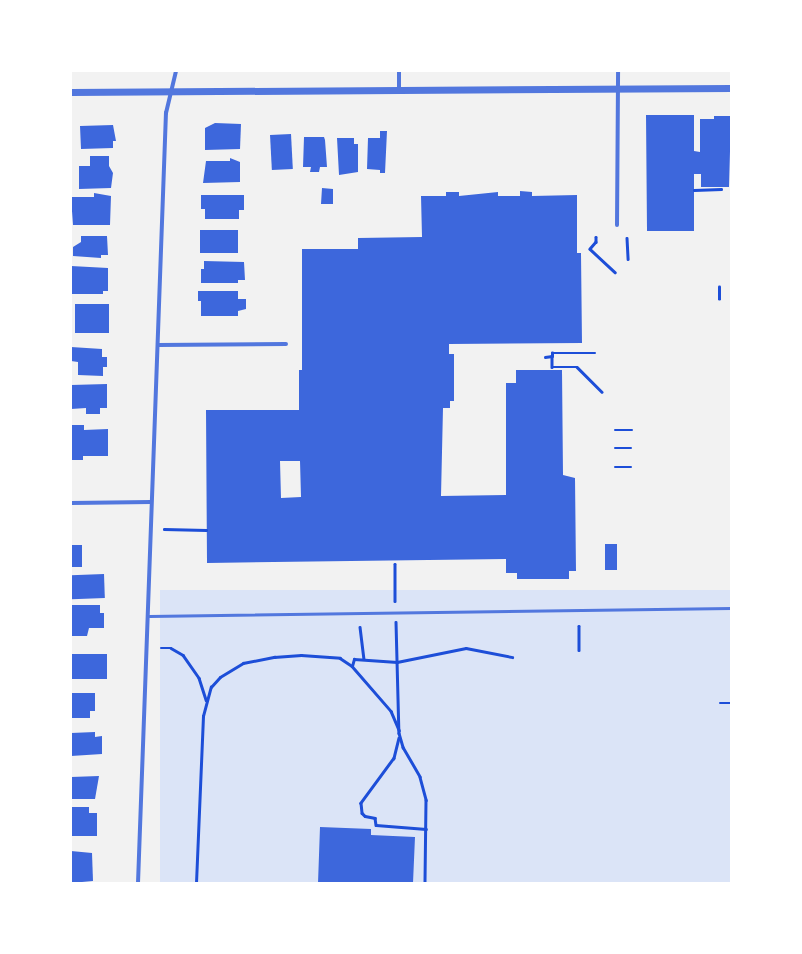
<!DOCTYPE html>
<html>
<head>
<meta charset="utf-8">
<style>
	body { margin:0 }
	#map { position:relative; width:802px; height:954px; overflow:hidden; background:#f2f2f2; font-family:Lato,sans-serif }
	div>[style] { position:absolute }
	[style*='--x'] { left:calc(var(--x)*1px); top:calc(var(--y)*1px); width:calc(var(--w)*1px); rotate:calc(var(--a)*1deg) }
	.green>* { inset:0; background:#dbe4f7; transform-origin:0 0 }
	.building>* { inset:0; background:#3d67dc; transform-origin:0 0 }
	.path>* { height:2.5px; margin:-1.25px; padding:0 1.25px; transform-origin:1.25px; border-radius:1.25px; background:#1d4ed8 }
	.service>* { height:3px; margin:-1.5px; padding:0 1.5px; transform-origin:1.5px; border-radius:1.5px; background:#5277de }
	.minor>* { height:4px; margin:-2px; padding:0 2px; transform-origin:2px; border-radius:2px; background:#5277de }
	.tertiary>* { height:7px; margin:-3.5px; padding:0 3.5px; transform-origin:3.5px; border-radius:3.5px; background:#5277de }
	span { translate:-50% -50%; white-space:nowrap; text-align:center; line-height:1.15; -webkit-text-stroke:3px #fff; paint-order:stroke }
	.frame { position:absolute; inset:0; border:72px solid #fff; pointer-events:none }
</style>
</head>
<body>
<div id="map">
	<div class="green">
		<i style="left:731px;top:590px;width:293px;height:571px;rotate:90deg"></i>
	</div>
	<div class="building">
		<i style="clip-path:polygon(646px 115px,694px 115px,694px 151px,700px 152px,700px 119px,714px 119px,714px 116px,731px 116px,729px 187px,701px 187px,701px 174px,694px 174px,694px 231px,647px 231px)"></i>
		<i style="clip-path:polygon(215px 123px,241px 124px,240px 149px,205px 150px,205px 128px)"></i>
		<i style="clip-path:polygon(113px 125px,116px 141px,113px 141px,113px 148px,81px 149px,80px 126px)"></i>
		<i style="clip-path:polygon(380px 131px,387px 131px,385px 173px,380px 173px,380px 170px,367px 169px,368px 138px,380px 138px)"></i>
		<i style="left:291px;top:134px;width:35px;height:21px;rotate:87deg"></i>
		<i style="clip-path:polygon(304px 137px,324px 137px,325px 140px,327px 167px,320px 167px,319px 172px,310px 172px,311px 167px,303px 167px)"></i>
		<i style="clip-path:polygon(337px 138px,354px 138px,354px 144px,358px 144px,358px 172px,339px 175px)"></i>
		<i style="clip-path:polygon(90px 156px,109px 156px,109px 166px,113px 173px,111px 188px,79px 189px,79px 166px,90px 166px)"></i>
		<i style="clip-path:polygon(230px 158px,240px 162px,240px 182px,203px 183px,206px 161px,230px 161px)"></i>
		<i style="clip-path:polygon(322px 188px,333px 189px,333px 204px,321px 204px)"></i>
		<i style="clip-path:polygon(evenodd,520px 191px,532px 192px,532px 196px,577px 195px,577px 253px,581px 253px,582px 343px,449px 344px,449px 354px,454px 354px,454px 401px,450px 401px,450px 408px,443px 408px,441px 496px,506px 495px,506px 383px,516px 383px,516px 370px,562px 370px,563px 475px,575px 478px,576px 571px,569px 571px,569px 579px,517px 579px,517px 573px,506px 573px,506px 559px,207px 563px,206px 410px,299px 410px,299px 370px,302px 370px,302px 249px,358px 249px,358px 238px,422px 237px,421px 196px,446px 196px,446px 192px,459px 192px,459px 196px,498px 192px,498px 196px,520px 196px,520px 191px,280px 461px,300px 461px,301px 497px,281px 498px,280px 461px)"></i>
		<i style="clip-path:polygon(94px 193px,111px 196px,110px 225px,73px 225px,71px 197px,94px 197px)"></i>
		<i style="clip-path:polygon(201px 195px,244px 195px,244px 210px,239px 210px,239px 219px,205px 219px,205px 209px,201px 209px)"></i>
		<i style="left:200px;top:230px;width:38px;height:23px"></i>
		<i style="clip-path:polygon(81px 236px,107px 236px,108px 255px,101px 255px,101px 258px,73px 256px,73px 247px,81px 242px)"></i>
		<i style="clip-path:polygon(204px 261px,244px 262px,245px 280px,238px 280px,238px 283px,201px 283px,201px 269px,204px 269px)"></i>
		<i style="clip-path:polygon(71px 266px,108px 268px,108px 291px,103px 291px,103px 294px,71px 294px)"></i>
		<i style="clip-path:polygon(198px 291px,238px 291px,238px 299px,246px 299px,246px 309px,238px 311px,238px 316px,201px 316px,201px 301px,198px 301px)"></i>
		<i style="left:75px;top:304px;width:34px;height:29px"></i>
		<i style="clip-path:polygon(71px 347px,102px 349px,102px 357px,107px 357px,107px 367px,103px 367px,103px 376px,78px 375px,78px 362px,71px 361px)"></i>
		<i style="clip-path:polygon(107px 384px,107px 408px,100px 408px,100px 414px,86px 414px,86px 408px,71px 409px,71px 385px)"></i>
		<i style="clip-path:polygon(71px 425px,84px 425px,84px 430px,108px 429px,108px 456px,83px 456px,83px 460px,71px 460px)"></i>
		<i style="left:617px;top:544px;width:26px;height:12px;rotate:90deg"></i>
		<i style="left:71px;top:545px;width:11px;height:22px"></i>
		<i style="left:104px;top:574px;width:24px;height:33px;rotate:88deg"></i>
		<i style="clip-path:polygon(71px 605px,100px 605px,100px 613px,104px 613px,104px 628px,89px 628px,87px 636px,71px 636px)"></i>
		<i style="left:71px;top:654px;width:36px;height:25px"></i>
		<i style="clip-path:polygon(71px 693px,95px 693px,95px 711px,90px 711px,90px 718px,71px 718px)"></i>
		<i style="clip-path:polygon(95px 732px,95px 737px,102px 736px,102px 754px,71px 756px,71px 733px)"></i>
		<i style="clip-path:polygon(99px 776px,95px 799px,71px 799px,71px 777px)"></i>
		<i style="clip-path:polygon(71px 807px,89px 807px,89px 813px,97px 813px,97px 836px,71px 836px)"></i>
		<i style="clip-path:polygon(320px 827px,371px 829px,371px 835px,415px 837px,413px 883px,318px 883px)"></i>
		<i style="clip-path:polygon(71px 851px,92px 853px,93px 881px,71px 883px)"></i>
	</div>
	<div class="path">
		<i style="--x:694;--y:190;--w:27;--a:-2"></i>
		<i style="--x:596;--y:237;--w:5;--a:90"></i>
		<i style="--x:596;--y:242;--w:9;--a:131"></i>
		<i style="--x:590;--y:249;--w:34;--a:43"></i>
		<i style="--x:627;--y:238;--w:21;--a:87"></i>
		<i style="--x:719;--y:299;--w:12;--a:-90"></i>
		<i style="--x:552;--y:356;--w:11;--a:90"></i>
		<i style="--x:552;--y:367;--w:25;--a:0"></i>
		<i style="--x:577;--y:367;--w:35;--a:45"></i>
		<i style="--x:545;--y:357;--w:7;--a:-8"></i>
		<i style="--x:552;--y:356;--w:3;--a:-90"></i>
		<i style="--x:552;--y:353;--w:43;--a:0"></i>
		<i style="--x:615;--y:430;--w:17;--a:0"></i>
		<i style="--x:615;--y:448;--w:16;--a:0"></i>
		<i style="--x:615;--y:467;--w:16;--a:0"></i>
		<i style="--x:164;--y:529;--w:42;--a:1.4"></i>
		<i style="--x:395;--y:564;--w:37;--a:90"></i>
		<i style="--x:396;--y:622;--w:111;--a:88.5"></i>
		<i style="--x:399;--y:733;--w:15;--a:74"></i>
		<i style="--x:403;--y:747;--w:34;--a:60"></i>
		<i style="--x:420;--y:777;--w:24;--a:75"></i>
		<i style="--x:426;--y:800;--w:83;--a:90.7"></i>
		<i style="--x:579;--y:626;--w:24;--a:90"></i>
		<i style="--x:360;--y:627;--w:32;--a:83"></i>
		<i style="--x:161;--y:648;--w:10;--a:0"></i>
		<i style="--x:171;--y:648;--w:14;--a:30"></i>
		<i style="--x:183;--y:655;--w:28;--a:55"></i>
		<i style="--x:199;--y:678;--w:23;--a:72"></i>
		<i style="--x:352;--y:666;--w:7;--a:-74"></i>
		<i style="--x:354;--y:659;--w:43;--a:4"></i>
		<i style="--x:397;--y:662;--w:70;--a:-11.5"></i>
		<i style="--x:466;--y:648;--w:47;--a:11.1"></i>
		<i style="--x:720;--y:703;--w:11;--a:0"></i>
		<i style="--x:399;--y:738;--w:21;--a:104"></i>
		<i style="--x:394;--y:758;--w:56;--a:126.3"></i>
		<i style="--x:361;--y:803;--w:10;--a:84"></i>
		<i style="--x:362;--y:813;--w:4;--a:45"></i>
		<i style="--x:365;--y:816;--w:10;--a:11"></i>
		<i style="--x:375;--y:818;--w:7;--a:82"></i>
		<i style="--x:376;--y:825;--w:50;--a:4.6"></i>
		<i style="--x:196;--y:883;--w:167;--a:-87.6"></i>
		<i style="--x:203;--y:716;--w:30;--a:-75"></i>
		<i style="--x:211;--y:687;--w:13;--a:-48"></i>
		<i style="--x:220;--y:677;--w:27;--a:-31"></i>
		<i style="--x:243;--y:663;--w:32;--a:-11"></i>
		<i style="--x:274;--y:657;--w:27;--a:-4"></i>
		<i style="--x:301;--y:655;--w:39;--a:4"></i>
		<i style="--x:340;--y:658;--w:14;--a:34"></i>
		<i style="--x:352;--y:666;--w:60;--a:49.1"></i>
		<i style="--x:391;--y:711;--w:21;--a:67"></i>
	</div>
	<div class="service">
		<i style="--x:149;--y:616;--w:582;--a:-0.79"></i>
	</div>
	<div class="minor">
		<i style="--x:399;--y:71;--w:19;--a:90"></i>
		<i style="--x:617;--y:225;--w:154;--a:-89.6"></i>
		<i style="--x:158;--y:345;--w:128;--a:-0.4"></i>
		<i style="--x:71;--y:503;--w:80;--a:-0.7"></i>
		<i style="--x:138;--y:883;--w:771;--a:-87.92"></i>
		<i style="--x:166;--y:113;--w:43;--a:-76.6"></i>
	</div>
	<div class="tertiary">
		<i style="--x:71;--y:92;--w:660;--a:-0.35"></i>
	</div>
	<div class="frame"></div>
</div>
</body>
</html>
